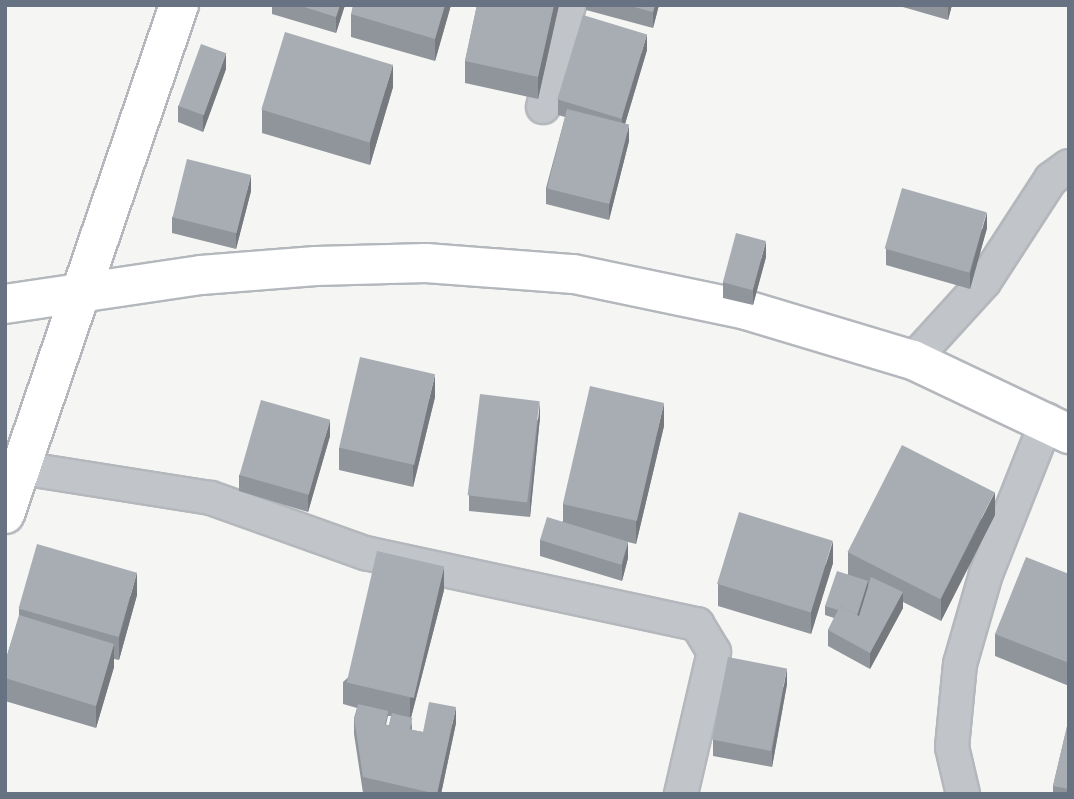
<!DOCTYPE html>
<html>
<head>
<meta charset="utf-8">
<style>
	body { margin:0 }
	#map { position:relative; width:1074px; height:799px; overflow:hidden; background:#f5f6f3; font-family:"IBM Plex Sans",sans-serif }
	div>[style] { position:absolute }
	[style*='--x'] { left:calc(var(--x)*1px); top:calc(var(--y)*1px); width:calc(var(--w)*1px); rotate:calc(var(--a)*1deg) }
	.roads { filter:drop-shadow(2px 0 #b4b7bc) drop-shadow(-2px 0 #b4b7bc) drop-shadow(0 2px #b4b7bc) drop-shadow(0 -2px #b4b7bc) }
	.street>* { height:32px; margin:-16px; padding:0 16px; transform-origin:16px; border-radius:16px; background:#c1c4c8 }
	.secondary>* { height:38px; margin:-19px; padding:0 19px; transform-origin:19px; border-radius:19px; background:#fff }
	.wall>* { inset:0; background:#90959b }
	.shaded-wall>* { inset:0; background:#76797e }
	.building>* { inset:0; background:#a8adb4; transform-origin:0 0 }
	span { translate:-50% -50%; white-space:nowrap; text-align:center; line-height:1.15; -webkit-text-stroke:7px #fff; paint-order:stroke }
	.frame { position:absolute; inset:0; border:7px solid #677282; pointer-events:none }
</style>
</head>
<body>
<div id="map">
	<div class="roads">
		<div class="street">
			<i style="--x:543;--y:107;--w:105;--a:-75.7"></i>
			<i style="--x:913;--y:360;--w:105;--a:-47.7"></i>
			<i style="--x:984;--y:282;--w:123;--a:-57"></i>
			<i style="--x:1051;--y:179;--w:22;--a:-36"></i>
			<i style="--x:21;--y:468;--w:192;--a:9"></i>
			<i style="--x:211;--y:498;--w:164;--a:19.7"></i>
			<i style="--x:365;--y:553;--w:340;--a:12.1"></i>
			<i style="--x:697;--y:624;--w:33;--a:59"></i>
			<i style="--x:714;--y:652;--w:146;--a:103.1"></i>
			<i style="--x:963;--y:794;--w:48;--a:-103.2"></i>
			<i style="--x:952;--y:747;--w:83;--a:-84.5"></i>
			<i style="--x:960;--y:664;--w:94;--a:-73.9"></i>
			<i style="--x:986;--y:574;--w:166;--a:-68.4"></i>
		</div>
		<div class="secondary">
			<i style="--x:5;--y:304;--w:198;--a:-8.4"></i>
			<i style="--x:201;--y:275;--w:115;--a:-4.5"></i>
			<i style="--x:316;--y:266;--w:110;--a:-1.6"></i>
			<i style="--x:426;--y:263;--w:148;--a:4.3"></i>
			<i style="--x:574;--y:274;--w:176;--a:11.8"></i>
			<i style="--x:746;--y:310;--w:174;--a:16.7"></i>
			<i style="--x:913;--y:360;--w:173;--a:25.4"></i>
			<i style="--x:5;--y:514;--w:538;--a:-71.13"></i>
		</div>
	</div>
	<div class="wall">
		<i style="clip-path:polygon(272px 5px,345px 5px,336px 33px,272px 14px)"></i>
		<i style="clip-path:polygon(451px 5px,435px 61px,351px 37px,351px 14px)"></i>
		<i style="clip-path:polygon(477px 5px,559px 5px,538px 99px,465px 83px,465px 61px)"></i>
		<i style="clip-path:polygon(586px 5px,659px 5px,653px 28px,586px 10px)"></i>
		<i style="clip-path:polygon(896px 5px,952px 5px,948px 20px)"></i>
		<i style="clip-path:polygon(647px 50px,625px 124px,629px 141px,609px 220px,546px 204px,546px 188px,565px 117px,558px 115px,558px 99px)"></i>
		<i style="clip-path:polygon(226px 69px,203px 132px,178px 122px,178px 106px)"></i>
		<i style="clip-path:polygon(393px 87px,370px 165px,262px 133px,262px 110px)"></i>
		<i style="clip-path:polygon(251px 191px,236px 249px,172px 233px,172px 217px)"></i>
		<i style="clip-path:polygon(987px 228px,970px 289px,886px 265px,886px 249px)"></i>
		<i style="clip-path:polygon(766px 257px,753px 305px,723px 298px,723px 282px)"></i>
		<i style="clip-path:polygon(435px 397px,413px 487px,339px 470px,339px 448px)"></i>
		<i style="clip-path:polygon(540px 417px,530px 517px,469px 511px,469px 495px)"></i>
		<i style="clip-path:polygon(664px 426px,636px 544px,628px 542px,628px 558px,622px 581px,540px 556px,540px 540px,563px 521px,563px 504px)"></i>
		<i style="clip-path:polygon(330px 436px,308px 512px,239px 491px,239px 475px)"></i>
		<i style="clip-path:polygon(995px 515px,941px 621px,903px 602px,903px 608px,870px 669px,828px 646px,828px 630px,834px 618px,825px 615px,825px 606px,848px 574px,848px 552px)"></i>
		<i style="clip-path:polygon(833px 563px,811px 634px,718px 606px,718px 584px)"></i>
		<i style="clip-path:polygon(1069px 574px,1069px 686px,995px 656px,995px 634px)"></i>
		<i style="clip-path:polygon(evenodd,444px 590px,411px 718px,412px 726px,412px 730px,423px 732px,456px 723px,441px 794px,367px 794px,363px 793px,354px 734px,354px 718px,357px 708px,343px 704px,343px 682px,444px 590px,388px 716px,391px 716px,389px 726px,386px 725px,388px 716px)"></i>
		<i style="clip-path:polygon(137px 595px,119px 660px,114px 659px,114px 667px,96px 728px,5px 701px,5px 662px,19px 617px,19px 609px)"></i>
		<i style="clip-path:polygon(787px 684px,772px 767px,713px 756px,713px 740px)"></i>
		<i style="clip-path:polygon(1069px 718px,1069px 794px,1053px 794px,1053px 786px)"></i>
	</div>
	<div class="shaded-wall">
		<i style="clip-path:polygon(340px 5px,345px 5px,336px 33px,336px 17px)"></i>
		<i style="clip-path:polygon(445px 5px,451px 5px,435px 61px,435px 39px)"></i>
		<i style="clip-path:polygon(554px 5px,559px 5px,538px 99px,538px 77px)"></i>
		<i style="clip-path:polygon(655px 5px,659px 5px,653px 28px,653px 12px)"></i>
		<i style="clip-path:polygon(948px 5px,952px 5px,948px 20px)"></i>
		<i style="clip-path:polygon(647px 34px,647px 50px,622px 134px,622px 118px)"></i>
		<i style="clip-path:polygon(226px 53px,226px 69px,203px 132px,203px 116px)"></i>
		<i style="clip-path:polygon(393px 64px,393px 87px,370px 165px,370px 142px)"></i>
		<i style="clip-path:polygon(629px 125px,629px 141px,609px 220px,609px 204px)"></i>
		<i style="clip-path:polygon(251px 175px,251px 191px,236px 249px,236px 233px)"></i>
		<i style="clip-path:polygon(987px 212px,987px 228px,970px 289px,970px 273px)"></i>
		<i style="clip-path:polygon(766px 241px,766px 257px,753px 305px,753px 289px)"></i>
		<i style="clip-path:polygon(435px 375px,435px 397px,413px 487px,413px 465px)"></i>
		<i style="clip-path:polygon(540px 401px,540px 417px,530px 517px,530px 501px)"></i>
		<i style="clip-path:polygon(664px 403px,664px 426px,636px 544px,636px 521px)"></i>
		<i style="clip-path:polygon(330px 420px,330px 436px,308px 512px,308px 496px)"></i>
		<i style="clip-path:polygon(995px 492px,995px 515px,941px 621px,941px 599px)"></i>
		<i style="clip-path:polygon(833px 541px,833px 563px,811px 634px,811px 612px)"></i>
		<i style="clip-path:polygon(628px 542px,628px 558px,622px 581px,622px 565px)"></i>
		<i style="clip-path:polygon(444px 567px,444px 590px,410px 721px,410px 699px)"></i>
		<i style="clip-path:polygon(137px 572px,137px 595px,119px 660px,119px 638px)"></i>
		<i style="clip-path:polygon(868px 581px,868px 589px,857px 625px,857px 617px)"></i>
		<i style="clip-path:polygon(903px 592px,903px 608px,870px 669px,870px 653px)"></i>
		<i style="clip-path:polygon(114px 644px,114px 667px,96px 728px,96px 706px)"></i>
		<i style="clip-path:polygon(787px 668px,787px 684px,772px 767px,772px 751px)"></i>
		<i style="clip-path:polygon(456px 707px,456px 723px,441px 794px,437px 794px)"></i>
	</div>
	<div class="building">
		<i style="clip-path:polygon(298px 5px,340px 5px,336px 17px)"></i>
		<i style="clip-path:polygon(353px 5px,445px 5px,435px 39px,351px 14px)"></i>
		<i style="clip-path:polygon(477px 5px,554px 5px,538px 77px,465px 61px)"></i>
		<i style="clip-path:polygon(627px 5px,655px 5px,653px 12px)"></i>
		<i style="left:583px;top:15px;width:67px;height:88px;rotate:17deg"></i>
		<i style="left:285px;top:32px;width:113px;height:81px;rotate:17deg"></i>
		<i style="left:201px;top:44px;width:27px;height:66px;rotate:20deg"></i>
		<i style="left:567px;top:109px;width:64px;height:82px;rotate:14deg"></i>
		<i style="left:187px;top:159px;width:66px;height:60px;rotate:14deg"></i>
		<i style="left:902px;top:188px;width:88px;height:63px;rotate:16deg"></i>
		<i style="left:736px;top:233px;width:31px;height:51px;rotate:15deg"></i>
		<i style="left:360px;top:357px;width:77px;height:93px;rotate:13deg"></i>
		<i style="left:590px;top:386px;width:76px;height:121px;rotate:13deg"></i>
		<i style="left:480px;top:394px;width:60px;height:102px;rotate:7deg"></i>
		<i style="left:261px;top:400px;width:72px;height:78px;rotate:16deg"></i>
		<i style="left:902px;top:445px;width:104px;height:120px;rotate:27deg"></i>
		<i style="left:739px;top:512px;width:98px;height:75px;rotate:17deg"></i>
		<i style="left:547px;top:517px;width:85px;height:24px;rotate:17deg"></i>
		<i style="left:37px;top:544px;width:104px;height:67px;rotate:16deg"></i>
		<i style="left:377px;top:551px;width:69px;height:135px;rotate:13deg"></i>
		<i style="clip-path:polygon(1026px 557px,1069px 574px,1069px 663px,995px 634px)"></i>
		<i style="clip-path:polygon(837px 571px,868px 581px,857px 615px,840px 606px,838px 610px,825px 606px)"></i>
		<i style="clip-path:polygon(871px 577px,903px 592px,870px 653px,828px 630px,840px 606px,859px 616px)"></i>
		<i style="clip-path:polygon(19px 615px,114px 644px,96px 706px,5px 678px,5px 662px)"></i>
		<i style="left:728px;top:657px;width:60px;height:84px;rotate:11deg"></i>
		<i style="clip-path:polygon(429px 702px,456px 707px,437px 794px,363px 777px,354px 718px,423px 732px)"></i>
		<i style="left:358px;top:704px;width:31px;height:15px;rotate:13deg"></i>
		<i style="left:392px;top:713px;width:21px;height:13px;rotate:14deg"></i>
		<i style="clip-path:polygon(1069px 718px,1069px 789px,1053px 786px)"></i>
	</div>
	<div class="frame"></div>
</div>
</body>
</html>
